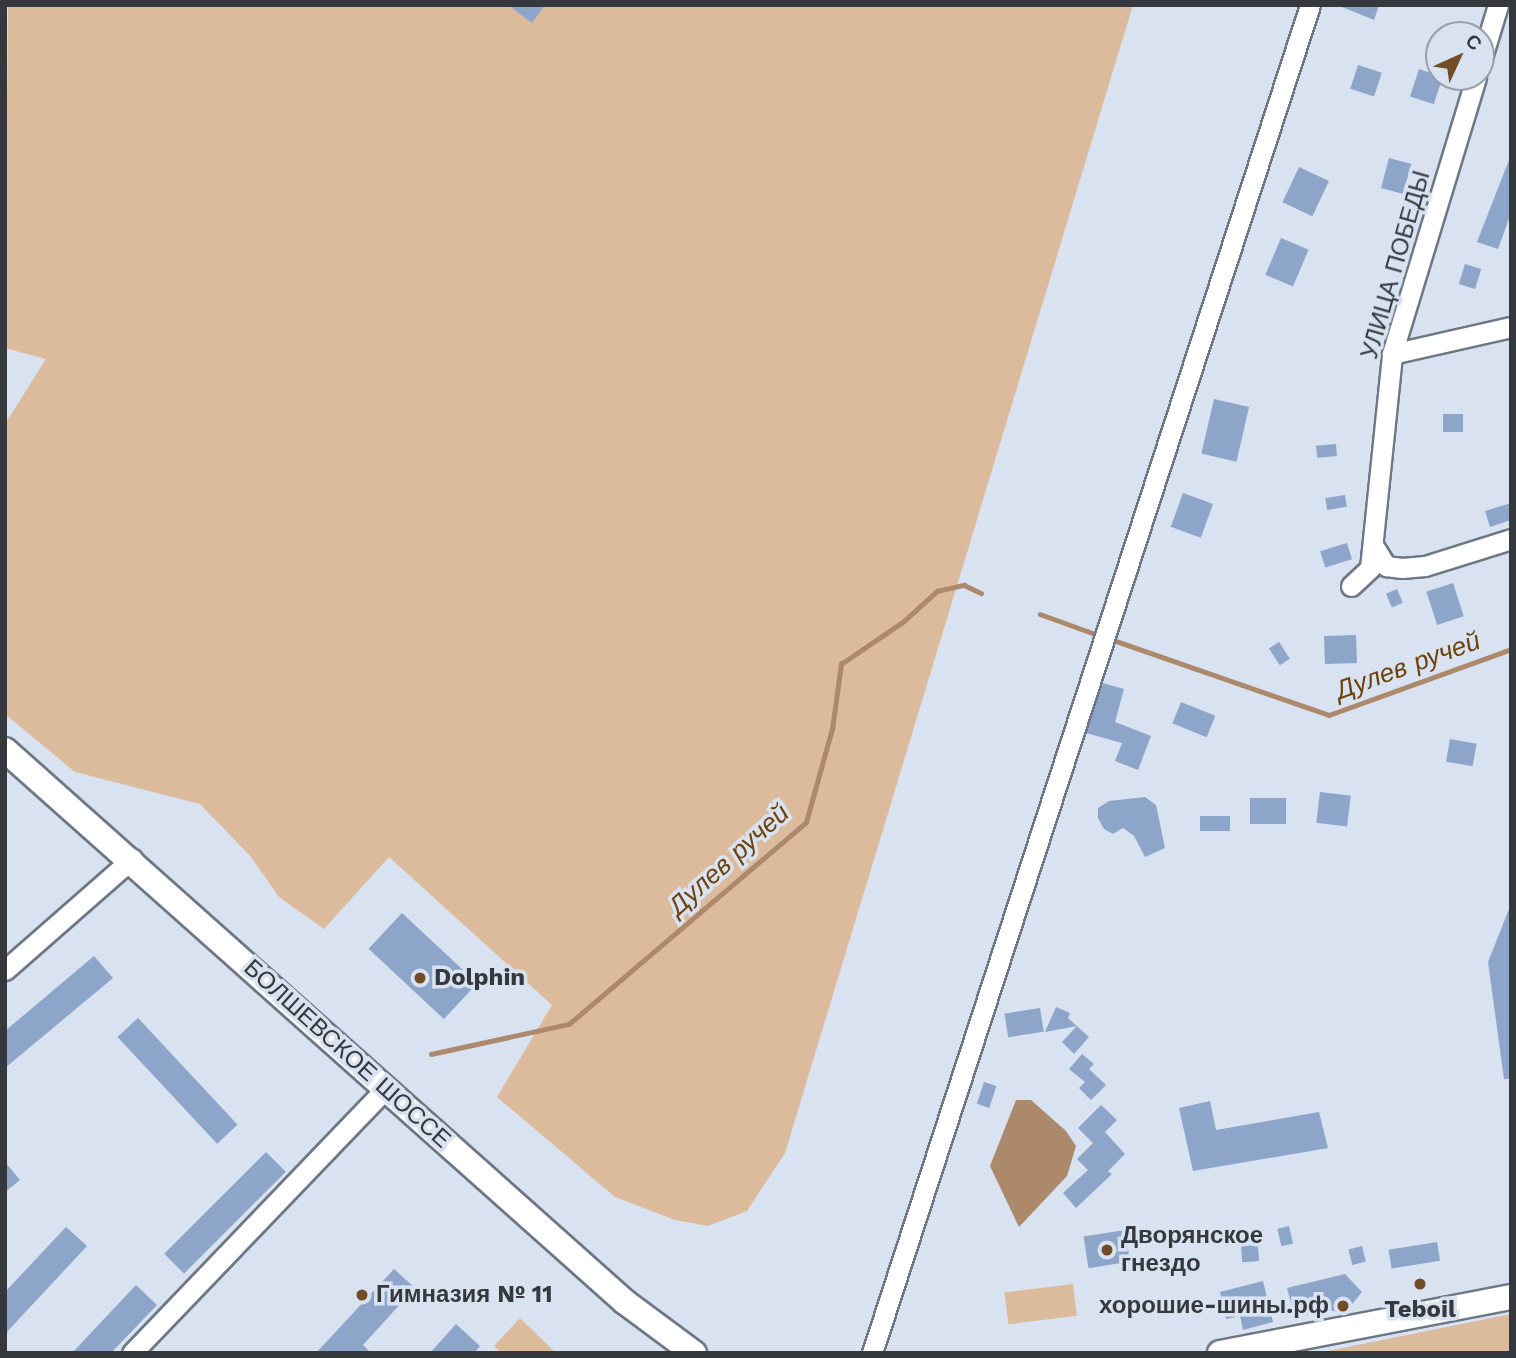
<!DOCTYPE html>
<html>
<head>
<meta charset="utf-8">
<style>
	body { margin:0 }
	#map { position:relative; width:1516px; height:1358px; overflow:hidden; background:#d8e2f0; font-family:"Work Sans",sans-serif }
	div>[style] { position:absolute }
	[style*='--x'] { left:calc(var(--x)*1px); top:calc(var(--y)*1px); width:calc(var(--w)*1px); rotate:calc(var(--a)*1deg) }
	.green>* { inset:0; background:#dcbb9d; transform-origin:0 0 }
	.water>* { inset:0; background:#ab896a }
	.stream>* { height:4.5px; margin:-2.25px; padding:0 2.25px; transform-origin:2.25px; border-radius:2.25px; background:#ab896a }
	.building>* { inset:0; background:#8ca5c9; transform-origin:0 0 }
	.roads { filter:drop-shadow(2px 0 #6e7784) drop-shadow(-2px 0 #6e7784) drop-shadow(0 2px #6e7784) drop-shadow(0 -2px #6e7784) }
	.minor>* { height:19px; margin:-9.5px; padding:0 9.5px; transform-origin:9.5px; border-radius:9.5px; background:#fff }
	.major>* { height:24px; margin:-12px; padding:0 12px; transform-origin:12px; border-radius:12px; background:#fff }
	.dots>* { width:19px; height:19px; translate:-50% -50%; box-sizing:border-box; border:4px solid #d8e2f0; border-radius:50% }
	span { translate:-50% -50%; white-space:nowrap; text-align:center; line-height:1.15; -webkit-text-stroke:7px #d8e2f0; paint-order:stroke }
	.street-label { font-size:24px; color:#35393e }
	.poi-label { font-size:24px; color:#35393e; font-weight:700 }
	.left { translate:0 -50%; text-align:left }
	.right { translate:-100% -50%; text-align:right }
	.water-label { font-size:26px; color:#6f420a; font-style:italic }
	.frame { position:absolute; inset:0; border:7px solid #35393e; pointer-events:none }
	.north { position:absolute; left:1425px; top:21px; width:70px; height:70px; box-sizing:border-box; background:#d8e2f0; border:2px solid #979ea9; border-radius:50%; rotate:45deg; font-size:19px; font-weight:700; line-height:28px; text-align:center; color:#35393e }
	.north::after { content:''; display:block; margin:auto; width:24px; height:32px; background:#724d28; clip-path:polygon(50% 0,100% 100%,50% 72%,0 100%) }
</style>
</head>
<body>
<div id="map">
	<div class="green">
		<i style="clip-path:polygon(8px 5px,1133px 5px,785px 1153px,747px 1211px,708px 1226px,675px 1220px,615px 1197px,497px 1097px,552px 1005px,389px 857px,324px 929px,279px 897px,251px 857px,200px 804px,75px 772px,5px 714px,5px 424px,46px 359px,5px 348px)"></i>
		<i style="left:1073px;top:1284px;width:32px;height:69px;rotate:83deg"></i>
		<i style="clip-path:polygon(1511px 1314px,1511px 1353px,1318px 1353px)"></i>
		<i style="clip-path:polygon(520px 1318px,556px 1353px,501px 1353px,494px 1346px)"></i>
	</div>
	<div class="water">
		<i style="clip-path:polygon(1016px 1100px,1031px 1100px,1066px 1131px,1076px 1146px,1067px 1176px,1019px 1227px,990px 1166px)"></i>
	</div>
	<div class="stream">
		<i style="--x:1040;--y:614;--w:62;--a:19.9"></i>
		<i style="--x:1110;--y:639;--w:232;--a:19.1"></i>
		<i style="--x:1329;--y:715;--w:194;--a:-19.9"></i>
		<i style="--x:431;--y:1054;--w:141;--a:-12.3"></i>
		<i style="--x:569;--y:1024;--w:311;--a:-40.4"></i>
		<i style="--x:806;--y:822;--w:97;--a:-74.4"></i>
		<i style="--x:832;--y:729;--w:66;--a:-82.1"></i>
		<i style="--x:841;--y:664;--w:76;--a:-34.3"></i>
		<i style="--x:904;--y:621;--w:45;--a:-42.3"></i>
		<i style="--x:937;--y:591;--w:28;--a:-13"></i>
		<i style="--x:964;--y:585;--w:19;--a:25"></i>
	</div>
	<div class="building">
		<i style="clip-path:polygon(508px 5px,545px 5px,532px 23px)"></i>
		<i style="clip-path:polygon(1337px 5px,1379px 5px,1374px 20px)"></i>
		<i style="left:1358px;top:65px;width:25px;height:25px;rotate:18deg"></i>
		<i style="left:1419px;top:69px;width:25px;height:29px;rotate:18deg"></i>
		<i style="left:1389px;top:158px;width:23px;height:31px;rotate:15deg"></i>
		<i style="clip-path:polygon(1509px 160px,1511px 213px,1498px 249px,1477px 242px)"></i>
		<i style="left:1299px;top:167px;width:33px;height:39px;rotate:25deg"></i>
		<i style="left:1281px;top:238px;width:30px;height:40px;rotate:23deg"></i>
		<i style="left:1465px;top:264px;width:17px;height:21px;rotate:17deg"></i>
		<i style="left:1214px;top:399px;width:36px;height:56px;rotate:13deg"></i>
		<i style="left:1443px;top:414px;width:20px;height:18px"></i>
		<i style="left:1336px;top:444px;width:12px;height:20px;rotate:85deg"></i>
		<i style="left:1183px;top:493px;width:32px;height:36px;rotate:20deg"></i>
		<i style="left:1345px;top:495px;width:12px;height:20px;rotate:81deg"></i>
		<i style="clip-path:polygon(1511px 503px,1511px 520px,1490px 527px,1485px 511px)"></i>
		<i style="left:1347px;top:543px;width:17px;height:28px;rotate:73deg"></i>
		<i style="left:1453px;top:583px;width:35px;height:28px;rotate:72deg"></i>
		<i style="left:1397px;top:589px;width:15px;height:12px;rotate:67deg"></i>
		<i style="left:1356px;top:635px;width:28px;height:32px;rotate:88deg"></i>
		<i style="left:1279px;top:642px;width:20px;height:12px;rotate:57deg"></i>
		<i style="clip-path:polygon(1103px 683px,1124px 689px,1115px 722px,1151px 736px,1138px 770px,1115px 761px,1122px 743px,1086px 733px)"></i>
		<i style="left:1181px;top:702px;width:37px;height:23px;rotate:22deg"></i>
		<i style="left:1450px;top:739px;width:27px;height:23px;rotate:10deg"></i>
		<i style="left:1320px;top:792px;width:31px;height:31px;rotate:7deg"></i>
		<i style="clip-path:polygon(1145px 797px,1156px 805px,1165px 848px,1145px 857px,1134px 836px,1123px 828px,1113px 834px,1104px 829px,1098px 818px,1098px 808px,1109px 801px)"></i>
		<i style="left:1286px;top:798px;width:26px;height:36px;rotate:90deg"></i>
		<i style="left:1230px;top:816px;width:15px;height:30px;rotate:90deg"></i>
		<i style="clip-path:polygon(1511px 904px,1511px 1079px,1504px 1079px,1488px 962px)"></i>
		<i style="left:402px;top:913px;width:103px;height:49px;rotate:43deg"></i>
		<i style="clip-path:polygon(94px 956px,113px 978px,5px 1068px,5px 1031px)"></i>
		<i style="clip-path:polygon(1056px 1007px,1070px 1013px,1068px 1018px,1089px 1037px,1074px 1054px,1062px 1042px,1077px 1026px,1045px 1032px)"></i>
		<i style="left:1040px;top:1008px;width:24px;height:36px;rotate:81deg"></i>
		<i style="left:138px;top:1018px;width:146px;height:28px;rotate:47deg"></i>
		<i style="clip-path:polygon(1082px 1054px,1094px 1064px,1089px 1069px,1106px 1085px,1091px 1100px,1079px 1088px,1085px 1082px,1069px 1069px)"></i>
		<i style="left:984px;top:1082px;width:13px;height:23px;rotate:18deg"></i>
		<i style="clip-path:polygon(1210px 1101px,1216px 1130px,1319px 1112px,1328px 1148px,1193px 1171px,1179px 1108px)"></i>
		<i style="clip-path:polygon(1101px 1105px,1117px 1120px,1105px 1132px,1125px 1154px,1108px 1171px,1112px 1174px,1076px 1208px,1063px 1193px,1088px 1170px,1077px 1159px,1093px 1143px,1078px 1128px)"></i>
		<i style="left:266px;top:1152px;width:28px;height:144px;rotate:45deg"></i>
		<i style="clip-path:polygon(5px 1162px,20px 1180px,5px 1192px)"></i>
		<i style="left:1289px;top:1226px;width:18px;height:12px;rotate:77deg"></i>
		<i style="clip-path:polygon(66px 1227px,87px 1246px,5px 1334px,5px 1292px)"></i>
		<i style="left:1125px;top:1230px;width:32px;height:42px;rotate:81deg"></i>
		<i style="left:1437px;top:1242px;width:19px;height:49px;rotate:81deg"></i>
		<i style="left:1258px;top:1245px;width:16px;height:17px;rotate:86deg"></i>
		<i style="left:1362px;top:1246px;width:16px;height:14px;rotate:76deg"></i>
		<i style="clip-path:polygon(394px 1269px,415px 1288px,363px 1345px,371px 1353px,316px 1353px)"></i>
		<i style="clip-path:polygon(1345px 1274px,1362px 1292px,1344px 1314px,1330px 1310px,1295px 1318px,1287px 1288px)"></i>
		<i style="clip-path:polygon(1263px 1281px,1273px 1322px,1243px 1330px,1240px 1316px,1226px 1319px,1220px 1292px)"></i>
		<i style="clip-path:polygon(136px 1285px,157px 1305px,111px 1353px,72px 1353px)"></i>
		<i style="clip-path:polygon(456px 1324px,480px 1346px,474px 1353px,430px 1353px)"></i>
	</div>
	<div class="roads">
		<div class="minor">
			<i style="--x:1481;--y:61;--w:59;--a:-73.1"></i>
			<i style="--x:1392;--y:354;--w:122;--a:-12.8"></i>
			<i style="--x:1373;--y:545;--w:25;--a:58"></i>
			<i style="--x:1386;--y:566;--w:16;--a:7"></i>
			<i style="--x:1402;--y:568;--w:23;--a:-5"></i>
			<i style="--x:1425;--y:566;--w:90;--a:-17.4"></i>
			<i style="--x:1351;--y:586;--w:26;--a:-43"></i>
			<i style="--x:1370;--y:568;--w:215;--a:-84.1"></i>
			<i style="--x:1392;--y:354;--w:289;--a:-73.1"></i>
			<i style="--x:5;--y:970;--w:169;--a:-41.2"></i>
			<i style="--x:132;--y:1353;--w:366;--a:-46.2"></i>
			<i style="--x:872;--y:1353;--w:1417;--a:-72"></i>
		</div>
		<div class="major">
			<i style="--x:5;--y:750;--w:830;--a:41.68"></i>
			<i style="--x:625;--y:1302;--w:86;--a:36.5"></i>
			<i style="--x:1220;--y:1353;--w:296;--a:-10.9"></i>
		</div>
	</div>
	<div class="dots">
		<i style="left:420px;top:978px;background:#724d28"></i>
		<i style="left:1107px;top:1250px;background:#724d28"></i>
		<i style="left:1420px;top:1284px;background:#724d28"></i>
		<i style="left:362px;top:1295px;background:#724d28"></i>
		<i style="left:1343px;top:1306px;background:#724d28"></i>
	</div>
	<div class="street-label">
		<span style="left:1396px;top:265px;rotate:-74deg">УЛИЦА ПОБЕДЫ</span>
		<span style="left:347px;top:1054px;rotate:42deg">БОЛШЕВСКОЕ ШОССЕ</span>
	</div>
	<div class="poi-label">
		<span class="left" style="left:434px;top:978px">Dolphin</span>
		<span class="left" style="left:1121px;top:1250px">Дворянское<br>гнездо</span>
		<span class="left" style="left:376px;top:1295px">Гимназия № 11</span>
		<span class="right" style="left:1329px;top:1306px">хорошие-шины.рф</span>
		<span style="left:1420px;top:1310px">Teboil</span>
	</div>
	<div class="water-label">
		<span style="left:1408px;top:666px;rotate:-20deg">Дулев ручей</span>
		<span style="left:729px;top:860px;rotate:-42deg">Дулев ручей</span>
	</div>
	<div class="frame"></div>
	<div class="north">С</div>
</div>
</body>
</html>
